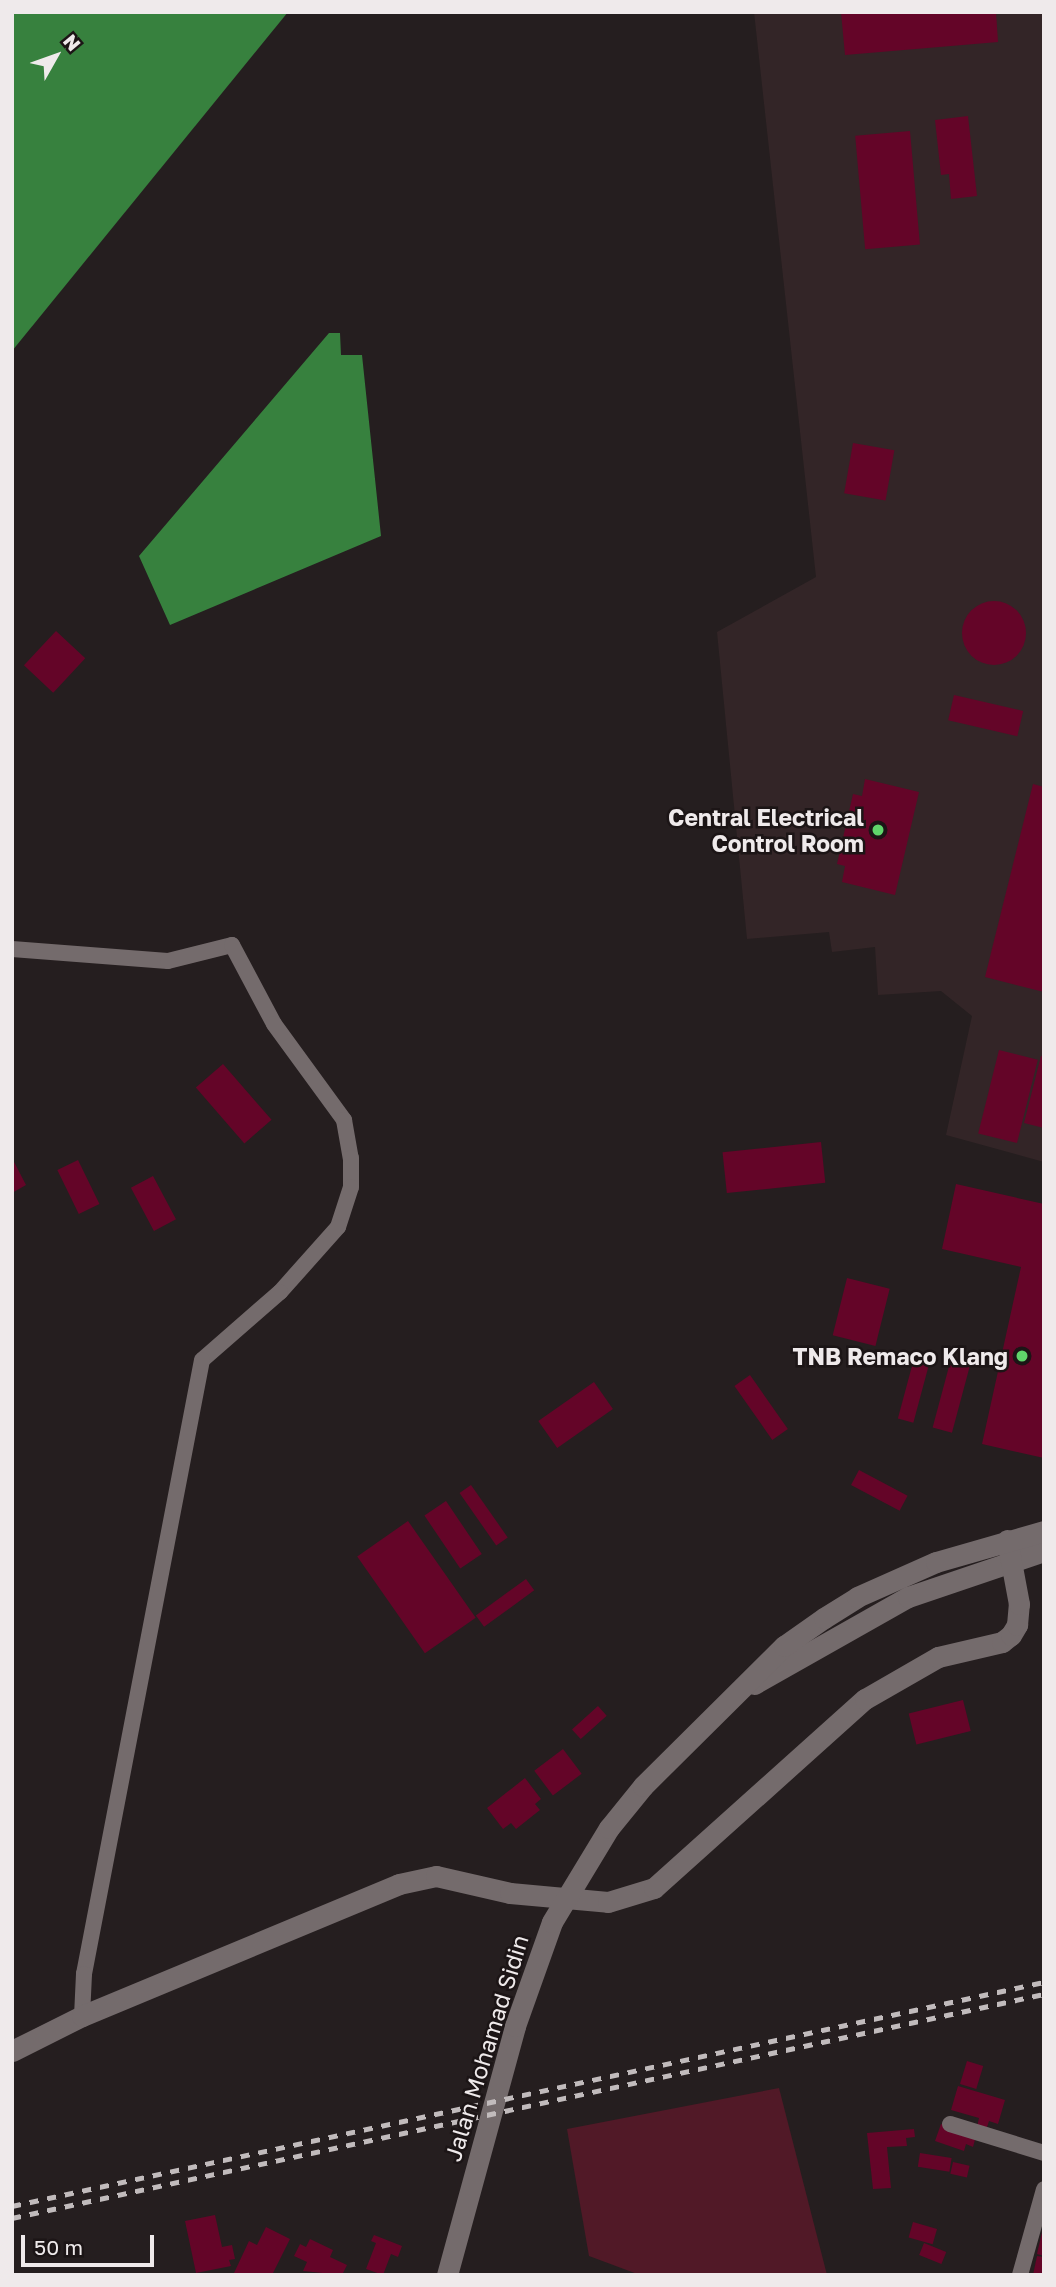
<!DOCTYPE html>
<html>
<head>
<meta charset="utf-8">
<style>
	body { margin:0 }
	#map { position:relative; width:1056px; height:2287px; overflow:hidden; background:#251e1f; font-family:"Golos Text",sans-serif }
	div>[style] { position:absolute }
	[style*='--x'] { left:calc(var(--x)*1px); top:calc(var(--y)*1px); width:calc(var(--w)*1px); rotate:calc(var(--a)*1deg) }
	.built>* { inset:0; background:#332527 }
	.green>* { inset:0; background:#511927 }
	.water>* { inset:0; background:#37813e }
	.building>* { inset:0; background:#640528; transform-origin:0 0 }
	.round { border-radius:50% }
	.street>* { height:16px; margin:-8px; padding:0 8px; transform-origin:8px; border-radius:8px; background:#746b6c }
	.secondary>* { height:21px; margin:-10.5px; padding:0 10.5px; transform-origin:10.5px; border-radius:10.5px; background:#746b6c }
	.rail>* { height:5px; margin-top:-2.5px; transform-origin:0; background:repeating-linear-gradient(90deg,#c1bbbc 0 9px,transparent 0 18px) }
	.dots>* { width:19px; height:19px; translate:-50% -50%; box-sizing:border-box; border:4px solid #1c1516; border-radius:50% }
	span { translate:-50% -50%; white-space:nowrap; text-align:center; line-height:1.15; -webkit-text-stroke:5px #1c1516; paint-order:stroke }
	.poi-label { font-size:23px; color:#efeaeb; font-weight:700 }
	.right { translate:-100% -50%; text-align:right }
	.street-label { font-size:23px; color:#efeaeb }
	.frame { position:absolute; inset:0; border:14px solid #efeaeb; pointer-events:none }
	.north { position:absolute; left:21px; top:21px; width:70px; height:70px; -webkit-text-stroke:5px #1c1516; paint-order:stroke; rotate:50deg; font-size:19px; font-weight:700; line-height:28px; text-align:center; color:#efeaeb }
	.north::after { content:''; display:block; margin:auto; width:24px; height:32px; background:#efeaeb; clip-path:polygon(50% 0,100% 100%,50% 72%,0 100%) }
	.scale { position:absolute; left:21px; top:2235px; width:133px; height:32px; box-sizing:border-box; border:4px solid #efeaeb; border-top:0; padding-left:9px; font-size:21px; line-height:24px; white-space:nowrap; color:#efeaeb; -webkit-text-stroke:5px #1c1516; paint-order:stroke }
</style>
</head>
<body>
<div id="map">
	<div class="built">
		<i style="clip-path:polygon(754px 12px,1044px 12px,1044px 1162px,946px 1135px,972px 1016px,941px 991px,878px 995px,875px 947px,832px 952px,829px 932px,747px 939px,717px 632px,816px 577px)"></i>
	</div>
	<div class="green">
		<i style="clip-path:polygon(779px 2088px,827px 2275px,640px 2275px,589px 2256px,567px 2129px)"></i>
	</div>
	<div class="water">
		<i style="clip-path:polygon(12px 12px,288px 12px,12px 351px)"></i>
		<i style="clip-path:polygon(329px 333px,340px 333px,341px 355px,362px 355px,381px 536px,170px 625px,139px 556px)"></i>
	</div>
	<div class="building">
		<i style="clip-path:polygon(841px 12px,996px 12px,998px 42px,845px 55px)"></i>
		<i style="clip-path:polygon(968px 116px,977px 196px,951px 199px,949px 174px,941px 175px,935px 120px)"></i>
		<i style="left:910px;top:131px;width:114px;height:55px;rotate:85deg"></i>
		<i style="left:853px;top:443px;width:42px;height:51px;rotate:10deg"></i>
		<i class="round" style="left:962px;top:601px;width:64px;height:64px"></i>
		<i style="left:56px;top:631px;width:40px;height:47px;rotate:43deg"></i>
		<i style="left:954px;top:695px;width:71px;height:26px;rotate:13deg"></i>
		<i style="clip-path:polygon(865px 779px,919px 792px,895px 895px,842px 882px,845px 866px,837px 864px,853px 794px,862px 796px)"></i>
		<i style="clip-path:polygon(1033px 784px,1044px 787px,1044px 992px,985px 977px)"></i>
		<i style="left:999px;top:1050px;width:40px;height:86px;rotate:14deg"></i>
		<i style="clip-path:polygon(1041px 1056px,1044px 1057px,1044px 1128px,1024px 1123px)"></i>
		<i style="left:223px;top:1064px;width:74px;height:36px;rotate:49deg"></i>
		<i style="left:821px;top:1142px;width:41px;height:99px;rotate:84deg"></i>
		<i style="clip-path:polygon(12px 1158px,26px 1185px,12px 1193px)"></i>
		<i style="left:78px;top:1160px;width:49px;height:23px;rotate:64deg"></i>
		<i style="left:153px;top:1176px;width:49px;height:25px;rotate:62deg"></i>
		<i style="clip-path:polygon(956px 1184px,1044px 1204px,1044px 1458px,982px 1444px,1021px 1267px,942px 1249px)"></i>
		<i style="left:847px;top:1278px;width:44px;height:59px;rotate:14deg"></i>
		<i style="left:916px;top:1351px;width:16px;height:70px;rotate:15deg"></i>
		<i style="left:951px;top:1359px;width:20px;height:71px;rotate:15deg"></i>
		<i style="left:750px;top:1375px;width:66px;height:19px;rotate:55deg"></i>
		<i style="left:594px;top:1382px;width:33px;height:68px;rotate:55deg"></i>
		<i style="left:859px;top:1470px;width:55px;height:17px;rotate:28deg"></i>
		<i style="left:471px;top:1485px;width:64px;height:14px;rotate:55deg"></i>
		<i style="left:446px;top:1501px;width:64px;height:26px;rotate:56deg"></i>
		<i style="left:408px;top:1521px;width:118px;height:62px;rotate:55deg"></i>
		<i style="left:526px;top:1579px;width:14px;height:62px;rotate:54deg"></i>
		<i style="left:963px;top:1700px;width:32px;height:56px;rotate:76deg"></i>
		<i style="left:598px;top:1706px;width:13px;height:35px;rotate:48deg"></i>
		<i style="left:563px;top:1749px;width:31px;height:36px;rotate:53deg"></i>
		<i style="clip-path:polygon(525px 1778px,541px 1799px,535px 1804px,540px 1810px,516px 1829px,511px 1823px,503px 1829px,487px 1808px)"></i>
		<i style="left:967px;top:2061px;width:17px;height:24px;rotate:17deg"></i>
		<i style="clip-path:polygon(958px 2086px,1005px 2100px,998px 2124px,989px 2121px,986px 2130px,977px 2127px,979px 2118px,951px 2110px)"></i>
		<i style="clip-path:polygon(941px 2124px,976px 2136px,973px 2147px,966px 2144px,964px 2151px,935px 2141px)"></i>
		<i style="clip-path:polygon(914px 2129px,915px 2137px,906px 2138px,907px 2146px,887px 2147px,891px 2188px,873px 2189px,867px 2133px)"></i>
		<i style="left:920px;top:2153px;width:32px;height:14px;rotate:9deg"></i>
		<i style="left:953px;top:2162px;width:17px;height:12px;rotate:13deg"></i>
		<i style="clip-path:polygon(215px 2215px,222px 2247px,232px 2245px,235px 2259px,229px 2260px,231px 2266px,196px 2273px,185px 2221px)"></i>
		<i style="left:913px;top:2222px;width:25px;height:16px;rotate:16deg"></i>
		<i style="clip-path:polygon(266px 2227px,290px 2239px,272px 2275px,234px 2273px,249px 2241px,257px 2245px)"></i>
		<i style="clip-path:polygon(1043px 2228px,1044px 2228px,1044px 2256px,1037px 2254px)"></i>
		<i style="clip-path:polygon(374px 2235px,402px 2246px,398px 2257px,391px 2254px,383px 2275px,366px 2269px,376px 2243px,371px 2241px)"></i>
		<i style="clip-path:polygon(310px 2239px,333px 2250px,330px 2257px,347px 2265px,342px 2275px,303px 2271px,307px 2262px,294px 2256px,300px 2244px,306px 2247px)"></i>
		<i style="left:924px;top:2243px;width:24px;height:13px;rotate:22deg"></i>
		<i style="clip-path:polygon(1037px 2256px,1044px 2257px,1044px 2275px,1033px 2275px)"></i>
	</div>
	<div class="street">
		<i style="--x:12;--y:949;--w:156;--a:4.4"></i>
		<i style="--x:168;--y:961;--w:66;--a:-14"></i>
		<i style="--x:232;--y:945;--w:89;--a:62"></i>
		<i style="--x:274;--y:1024;--w:119;--a:53.9"></i>
		<i style="--x:344;--y:1120;--w:39;--a:80"></i>
		<i style="--x:351;--y:1158;--w:29;--a:90"></i>
		<i style="--x:351;--y:1187;--w:42;--a:108"></i>
		<i style="--x:338;--y:1227;--w:87;--a:131.7"></i>
		<i style="--x:280;--y:1292;--w:103;--a:138.9"></i>
		<i style="--x:202;--y:1360;--w:625;--a:100.88"></i>
		<i style="--x:84;--y:1974;--w:42;--a:92.7"></i>
		<i style="--x:950;--y:2124;--w:98;--a:17.1"></i>
		<i style="--x:1020;--y:2275;--w:89;--a:-74.4"></i>
	</div>
	<div class="secondary">
		<i style="--x:754;--y:1684;--w:177;--a:-29.5"></i>
		<i style="--x:908;--y:1597;--w:144;--a:-18.7"></i>
		<i style="--x:12;--y:2051;--w:78;--a:-26.6"></i>
		<i style="--x:82;--y:2016;--w:343;--a:-22.6"></i>
		<i style="--x:399;--y:1884;--w:38;--a:-12"></i>
		<i style="--x:436;--y:1876;--w:76;--a:12.9"></i>
		<i style="--x:510;--y:1893;--w:98;--a:5.2"></i>
		<i style="--x:608;--y:1902;--w:48;--a:-16.9"></i>
		<i style="--x:654;--y:1888;--w:283;--a:-41.9"></i>
		<i style="--x:865;--y:1699;--w:84;--a:-29.9"></i>
		<i style="--x:938;--y:1657;--w:66;--a:-13.2"></i>
		<i style="--x:1002;--y:1642;--w:11;--a:-38"></i>
		<i style="--x:1011;--y:1635;--w:12;--a:-59"></i>
		<i style="--x:1017;--y:1625;--w:21;--a:-85"></i>
		<i style="--x:1019;--y:1604;--w:65;--a:-100.6"></i>
		<i style="--x:447;--y:2275;--w:258;--a:-74.7"></i>
		<i style="--x:515;--y:2026;--w:110;--a:-70.4"></i>
		<i style="--x:552;--y:1922;--w:110;--a:-58.8"></i>
		<i style="--x:609;--y:1828;--w:54;--a:-51"></i>
		<i style="--x:643;--y:1786;--w:199;--a:-44.8"></i>
		<i style="--x:784;--y:1646;--w:49;--a:-35"></i>
		<i style="--x:824;--y:1618;--w:39;--a:-32"></i>
		<i style="--x:857;--y:1597;--w:86;--a:-23.9"></i>
		<i style="--x:936;--y:1562;--w:112;--a:-16"></i>
	</div>
	<div class="rail">
		<i style="--x:12;--y:2206;--w:1056;--a:-12.25"></i>
		<i style="--x:12;--y:2218;--w:1056;--a:-12.25"></i>
	</div>
	<div class="dots">
		<i style="left:878px;top:830px;background:#60d56b"></i>
		<i style="left:1022px;top:1356px;background:#60d56b"></i>
	</div>
	<div class="poi-label">
		<span class="right" style="left:864px;top:830px">Central Electrical<br>Control Room</span>
		<span class="right" style="left:1008px;top:1356px">TNB Remaco Klang</span>
	</div>
	<div class="street-label">
		<span style="left:486px;top:2048px;rotate:-73deg">Jalan Mohamad Sidin</span>
	</div>
	<div class="frame"></div>
	<div class="north">N</div>
	<div class="scale">50 m</div>
</div>
</body>
</html>
